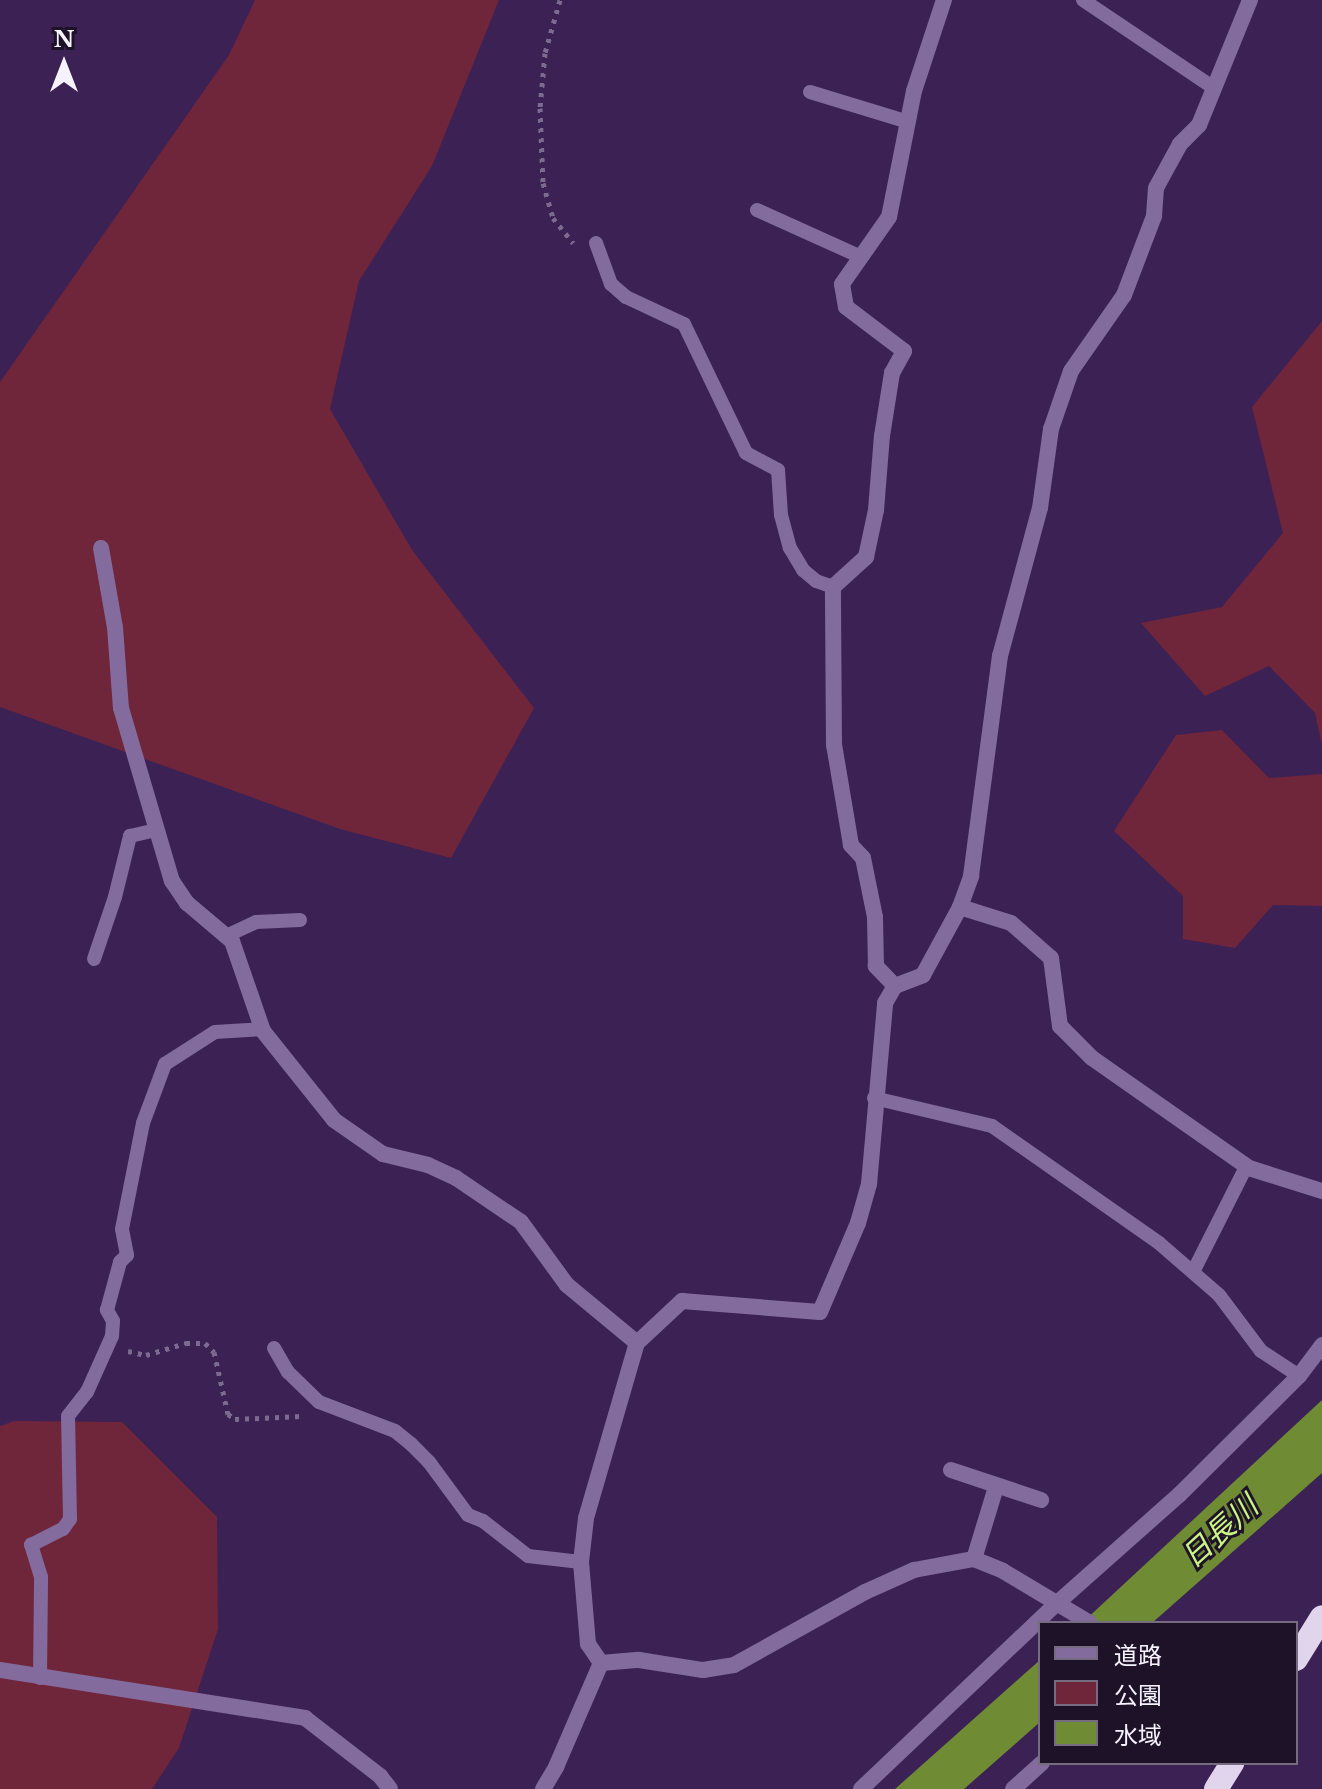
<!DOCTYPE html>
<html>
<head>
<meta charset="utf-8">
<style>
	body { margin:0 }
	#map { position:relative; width:1322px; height:1789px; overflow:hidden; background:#3c2155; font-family:"Libre Baskerville","Noto Sans JP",serif }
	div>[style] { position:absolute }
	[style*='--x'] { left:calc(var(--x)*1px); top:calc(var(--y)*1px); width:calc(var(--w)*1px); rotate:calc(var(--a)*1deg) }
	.green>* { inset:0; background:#6f253a }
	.water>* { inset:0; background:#6f8c35 }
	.path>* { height:5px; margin-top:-2.5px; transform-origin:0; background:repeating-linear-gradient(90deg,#7d6a90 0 4px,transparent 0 10px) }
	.lane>* { height:14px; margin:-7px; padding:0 7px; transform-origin:7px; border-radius:7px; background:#836b9e }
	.street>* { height:16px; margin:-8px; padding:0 8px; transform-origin:8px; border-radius:8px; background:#836b9e }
	.highway>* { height:24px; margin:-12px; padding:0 12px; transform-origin:12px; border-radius:12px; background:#e1d5ee }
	span { translate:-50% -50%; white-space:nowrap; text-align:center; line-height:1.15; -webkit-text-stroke:6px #1e1229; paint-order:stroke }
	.water-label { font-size:30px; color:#cbf582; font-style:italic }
	.legend { position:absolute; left:1038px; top:1621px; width:260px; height:144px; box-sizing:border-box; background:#1e1229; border:2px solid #756c7f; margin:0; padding:10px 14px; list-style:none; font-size:24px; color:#f7f2ff }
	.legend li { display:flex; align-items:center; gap:16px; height:40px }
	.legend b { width:40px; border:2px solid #756c7f }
	.north { position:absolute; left:24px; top:24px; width:80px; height:80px; -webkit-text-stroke:6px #1e1229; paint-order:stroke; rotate:0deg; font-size:22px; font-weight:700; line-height:32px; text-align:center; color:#f7f2ff }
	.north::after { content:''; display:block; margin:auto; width:28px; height:36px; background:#f7f2ff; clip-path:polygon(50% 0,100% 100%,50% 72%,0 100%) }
</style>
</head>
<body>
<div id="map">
	<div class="green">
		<i style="clip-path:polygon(255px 0,499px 0,432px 166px,359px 281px,330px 409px,412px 550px,534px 708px,451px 858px,340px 829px,0 707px,0 382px,229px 55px)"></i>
		<i style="clip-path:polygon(1322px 321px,1322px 746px,1315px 713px,1269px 666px,1205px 696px,1141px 623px,1222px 607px,1283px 533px,1252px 407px)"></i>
		<i style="clip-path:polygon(1222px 730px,1269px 778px,1322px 774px,1322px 906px,1273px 905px,1235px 948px,1183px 939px,1183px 896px,1114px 831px,1176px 735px)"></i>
		<i style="clip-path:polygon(14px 1421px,122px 1422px,217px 1517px,218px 1629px,179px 1748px,152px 1789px,0 1789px,0 1426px)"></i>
	</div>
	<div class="water">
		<i style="clip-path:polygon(1322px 1400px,1322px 1473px,1152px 1623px,1082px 1623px)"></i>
		<i style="clip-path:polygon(1040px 1660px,1040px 1722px,964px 1789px,895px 1789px)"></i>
	</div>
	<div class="path">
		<i style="--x:560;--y:0;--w:55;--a:105.8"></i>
		<i style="--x:545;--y:53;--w:55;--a:95.2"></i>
		<i style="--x:540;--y:108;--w:75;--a:87.7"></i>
		<i style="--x:543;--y:183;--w:36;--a:74"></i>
		<i style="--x:553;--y:218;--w:32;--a:51"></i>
		<i style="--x:128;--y:1351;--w:18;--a:13"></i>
		<i style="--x:146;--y:1355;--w:42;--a:-16.7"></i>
		<i style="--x:186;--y:1343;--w:19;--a:0"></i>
		<i style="--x:205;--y:1343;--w:13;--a:45"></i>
		<i style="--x:214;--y:1352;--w:64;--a:77.3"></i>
		<i style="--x:228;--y:1414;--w:9;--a:36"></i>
		<i style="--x:235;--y:1419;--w:66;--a:-2.6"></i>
	</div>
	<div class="lane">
		<i style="--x:1083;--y:0;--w:158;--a:33.9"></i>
		<i style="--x:810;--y:92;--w:103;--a:16.9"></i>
		<i style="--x:757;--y:210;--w:114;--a:24.3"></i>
		<i style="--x:596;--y:243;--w:44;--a:69.9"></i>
		<i style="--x:611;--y:284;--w:20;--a:41"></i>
		<i style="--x:626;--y:297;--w:64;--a:25"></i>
		<i style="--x:684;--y:324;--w:143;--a:64.3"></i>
		<i style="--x:746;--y:453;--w:36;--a:28"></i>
		<i style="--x:778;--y:470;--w:45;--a:86.2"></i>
		<i style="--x:781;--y:515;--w:34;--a:75"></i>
		<i style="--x:790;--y:548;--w:26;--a:59"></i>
		<i style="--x:803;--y:570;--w:17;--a:40"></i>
		<i style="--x:816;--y:581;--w:18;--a:19"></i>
		<i style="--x:226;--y:936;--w:33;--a:-25"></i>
		<i style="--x:256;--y:922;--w:44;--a:-2.6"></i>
		<i style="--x:94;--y:959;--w:65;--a:-71.3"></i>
		<i style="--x:115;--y:897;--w:63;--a:-76.2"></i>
		<i style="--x:130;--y:836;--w:28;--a:-13"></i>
		<i style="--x:874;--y:1098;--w:121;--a:13.3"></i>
		<i style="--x:992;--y:1126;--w:204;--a:35"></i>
		<i style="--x:1159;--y:1243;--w:79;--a:40.9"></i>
		<i style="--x:1219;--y:1295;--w:70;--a:53.1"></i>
		<i style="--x:1261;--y:1351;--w:45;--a:33.3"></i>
		<i style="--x:1193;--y:1272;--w:118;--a:-63.2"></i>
		<i style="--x:274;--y:1348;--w:28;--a:60"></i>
		<i style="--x:288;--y:1372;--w:43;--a:44.1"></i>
		<i style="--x:319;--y:1402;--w:81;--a:20.9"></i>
		<i style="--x:395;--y:1431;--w:21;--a:39"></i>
		<i style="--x:411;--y:1444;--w:25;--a:45"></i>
		<i style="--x:429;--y:1462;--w:66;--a:53.7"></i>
		<i style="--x:468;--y:1515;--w:16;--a:22"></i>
		<i style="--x:483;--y:1521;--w:57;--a:37.9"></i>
		<i style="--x:528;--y:1556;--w:53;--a:6.5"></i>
		<i style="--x:40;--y:1678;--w:101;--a:-89.4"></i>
		<i style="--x:41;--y:1577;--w:34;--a:-107"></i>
		<i style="--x:31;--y:1545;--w:36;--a:-27"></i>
		<i style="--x:63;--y:1529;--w:12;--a:-55"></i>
		<i style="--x:70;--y:1519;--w:103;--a:-91.1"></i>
		<i style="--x:68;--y:1416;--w:31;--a:-52"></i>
		<i style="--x:87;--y:1392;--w:61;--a:-65.9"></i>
		<i style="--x:112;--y:1336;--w:15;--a:-86"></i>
		<i style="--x:113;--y:1321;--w:13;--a:-119"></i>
		<i style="--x:107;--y:1310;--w:50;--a:-74.8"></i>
		<i style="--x:120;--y:1262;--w:10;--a:-45"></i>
		<i style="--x:127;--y:1255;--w:26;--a:-101"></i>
		<i style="--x:122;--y:1229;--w:108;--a:-78.8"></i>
		<i style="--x:143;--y:1123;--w:63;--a:-69.6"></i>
		<i style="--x:165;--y:1064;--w:59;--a:-32.6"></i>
		<i style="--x:215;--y:1032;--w:48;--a:-3.6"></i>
	</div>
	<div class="street">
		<i style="--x:101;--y:548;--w:80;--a:80"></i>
		<i style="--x:115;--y:627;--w:81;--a:85.8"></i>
		<i style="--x:121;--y:708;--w:180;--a:73.6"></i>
		<i style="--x:172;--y:881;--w:27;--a:56"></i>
		<i style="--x:187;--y:903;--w:59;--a:40.2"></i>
		<i style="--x:232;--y:941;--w:95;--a:71"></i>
		<i style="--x:263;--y:1031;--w:114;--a:51.4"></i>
		<i style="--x:334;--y:1120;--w:60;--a:34.8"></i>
		<i style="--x:383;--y:1154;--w:46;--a:13.7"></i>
		<i style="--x:428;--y:1165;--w:31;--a:25"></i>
		<i style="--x:456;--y:1178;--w:78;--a:34.1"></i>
		<i style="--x:521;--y:1222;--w:78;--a:53.9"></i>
		<i style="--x:567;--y:1285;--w:91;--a:39.6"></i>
		<i style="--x:960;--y:907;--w:53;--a:17.4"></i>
		<i style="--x:1011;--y:923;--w:53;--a:41.2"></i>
		<i style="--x:1051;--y:958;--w:69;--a:82.5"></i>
		<i style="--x:1060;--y:1026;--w:45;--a:45"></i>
		<i style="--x:1092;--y:1058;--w:192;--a:35"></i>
		<i style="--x:1249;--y:1168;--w:77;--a:17.5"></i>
		<i style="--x:895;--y:986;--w:28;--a:-134"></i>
		<i style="--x:876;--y:966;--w:49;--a:-91.2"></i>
		<i style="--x:875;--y:917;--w:60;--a:-101.5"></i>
		<i style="--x:863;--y:858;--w:18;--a:-133"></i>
		<i style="--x:851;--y:845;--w:101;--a:-99.6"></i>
		<i style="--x:834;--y:745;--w:158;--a:-90.4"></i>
		<i style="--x:833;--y:587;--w:45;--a:-42.3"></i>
		<i style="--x:866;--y:557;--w:48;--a:-78"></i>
		<i style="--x:876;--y:510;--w:74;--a:-85.4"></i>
		<i style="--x:882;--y:436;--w:64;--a:-81"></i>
		<i style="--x:892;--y:373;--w:25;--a:-61"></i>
		<i style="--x:904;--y:351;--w:73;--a:-142.8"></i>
		<i style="--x:846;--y:307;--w:23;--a:-100"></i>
		<i style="--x:842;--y:284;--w:82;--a:-55"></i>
		<i style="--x:889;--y:217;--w:128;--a:-78.8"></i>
		<i style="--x:914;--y:91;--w:96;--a:-71.8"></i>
		<i style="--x:951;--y:1470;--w:95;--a:18.4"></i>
		<i style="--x:974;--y:1559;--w:75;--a:-73"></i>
		<i style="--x:601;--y:1663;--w:23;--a:-124"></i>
		<i style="--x:588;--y:1644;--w:82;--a:-94.9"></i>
		<i style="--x:581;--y:1562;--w:44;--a:-83.5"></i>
		<i style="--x:586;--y:1518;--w:182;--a:-73.8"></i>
		<i style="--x:637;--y:1343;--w:62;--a:-43"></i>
		<i style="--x:682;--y:1301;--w:138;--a:4.6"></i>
		<i style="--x:820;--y:1312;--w:97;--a:-66.9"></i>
		<i style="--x:858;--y:1223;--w:41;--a:-74.2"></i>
		<i style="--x:869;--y:1184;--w:182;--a:-84.9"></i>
		<i style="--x:885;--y:1003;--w:20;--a:-60"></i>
		<i style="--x:895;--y:986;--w:30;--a:-21"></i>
		<i style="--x:923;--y:975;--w:77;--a:-61.4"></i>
		<i style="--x:960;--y:907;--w:33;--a:-70"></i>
		<i style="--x:971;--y:876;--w:222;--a:-82.5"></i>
		<i style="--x:1000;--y:656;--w:153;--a:-74.9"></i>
		<i style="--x:1040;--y:508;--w:80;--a:-82.1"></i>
		<i style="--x:1051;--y:429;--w:61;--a:-71"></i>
		<i style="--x:1071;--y:371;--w:93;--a:-55.1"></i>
		<i style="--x:1124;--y:295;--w:85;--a:-69.2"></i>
		<i style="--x:1154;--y:216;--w:28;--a:-86"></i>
		<i style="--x:1156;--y:188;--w:50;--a:-61.4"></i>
		<i style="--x:1180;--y:144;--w:27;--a:-45"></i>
		<i style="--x:1199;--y:125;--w:135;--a:-67.8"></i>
		<i style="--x:601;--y:1663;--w:38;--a:-5"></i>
		<i style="--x:639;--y:1660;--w:65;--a:8.9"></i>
		<i style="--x:703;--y:1670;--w:31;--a:-9"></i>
		<i style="--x:734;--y:1665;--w:150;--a:-29.1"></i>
		<i style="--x:865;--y:1592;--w:54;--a:-24.2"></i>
		<i style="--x:914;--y:1570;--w:61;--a:-10.4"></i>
		<i style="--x:974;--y:1559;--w:31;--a:22"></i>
		<i style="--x:1003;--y:1571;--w:101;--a:30.9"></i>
		<i style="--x:0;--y:1670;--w:309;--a:8.9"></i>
		<i style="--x:305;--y:1718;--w:95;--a:37.7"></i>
		<i style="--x:380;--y:1776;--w:16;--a:52"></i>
		<i style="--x:543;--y:1789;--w:26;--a:-59"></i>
		<i style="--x:556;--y:1767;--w:113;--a:-66.6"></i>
		<i style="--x:861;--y:1789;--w:267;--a:-43.5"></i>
		<i style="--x:1055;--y:1605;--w:166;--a:-41.6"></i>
		<i style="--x:1179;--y:1495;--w:169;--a:-44.8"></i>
		<i style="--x:1299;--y:1376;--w:39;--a:-53"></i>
		<i style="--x:1013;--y:1789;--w:39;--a:-42"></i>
	</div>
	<div class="highway">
		<i style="--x:1296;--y:1659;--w:49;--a:-58.2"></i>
		<i style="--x:1216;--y:1789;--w:31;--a:-58"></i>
	</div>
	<div class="water-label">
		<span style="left:1220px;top:1532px;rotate:-42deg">日長川</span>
	</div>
	<ul class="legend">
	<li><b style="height:10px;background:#836b9e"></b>道路</li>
	<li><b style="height:22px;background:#6f253a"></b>公園</li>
	<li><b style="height:22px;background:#6f8c35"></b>水域</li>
	</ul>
	<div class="north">N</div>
</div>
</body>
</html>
